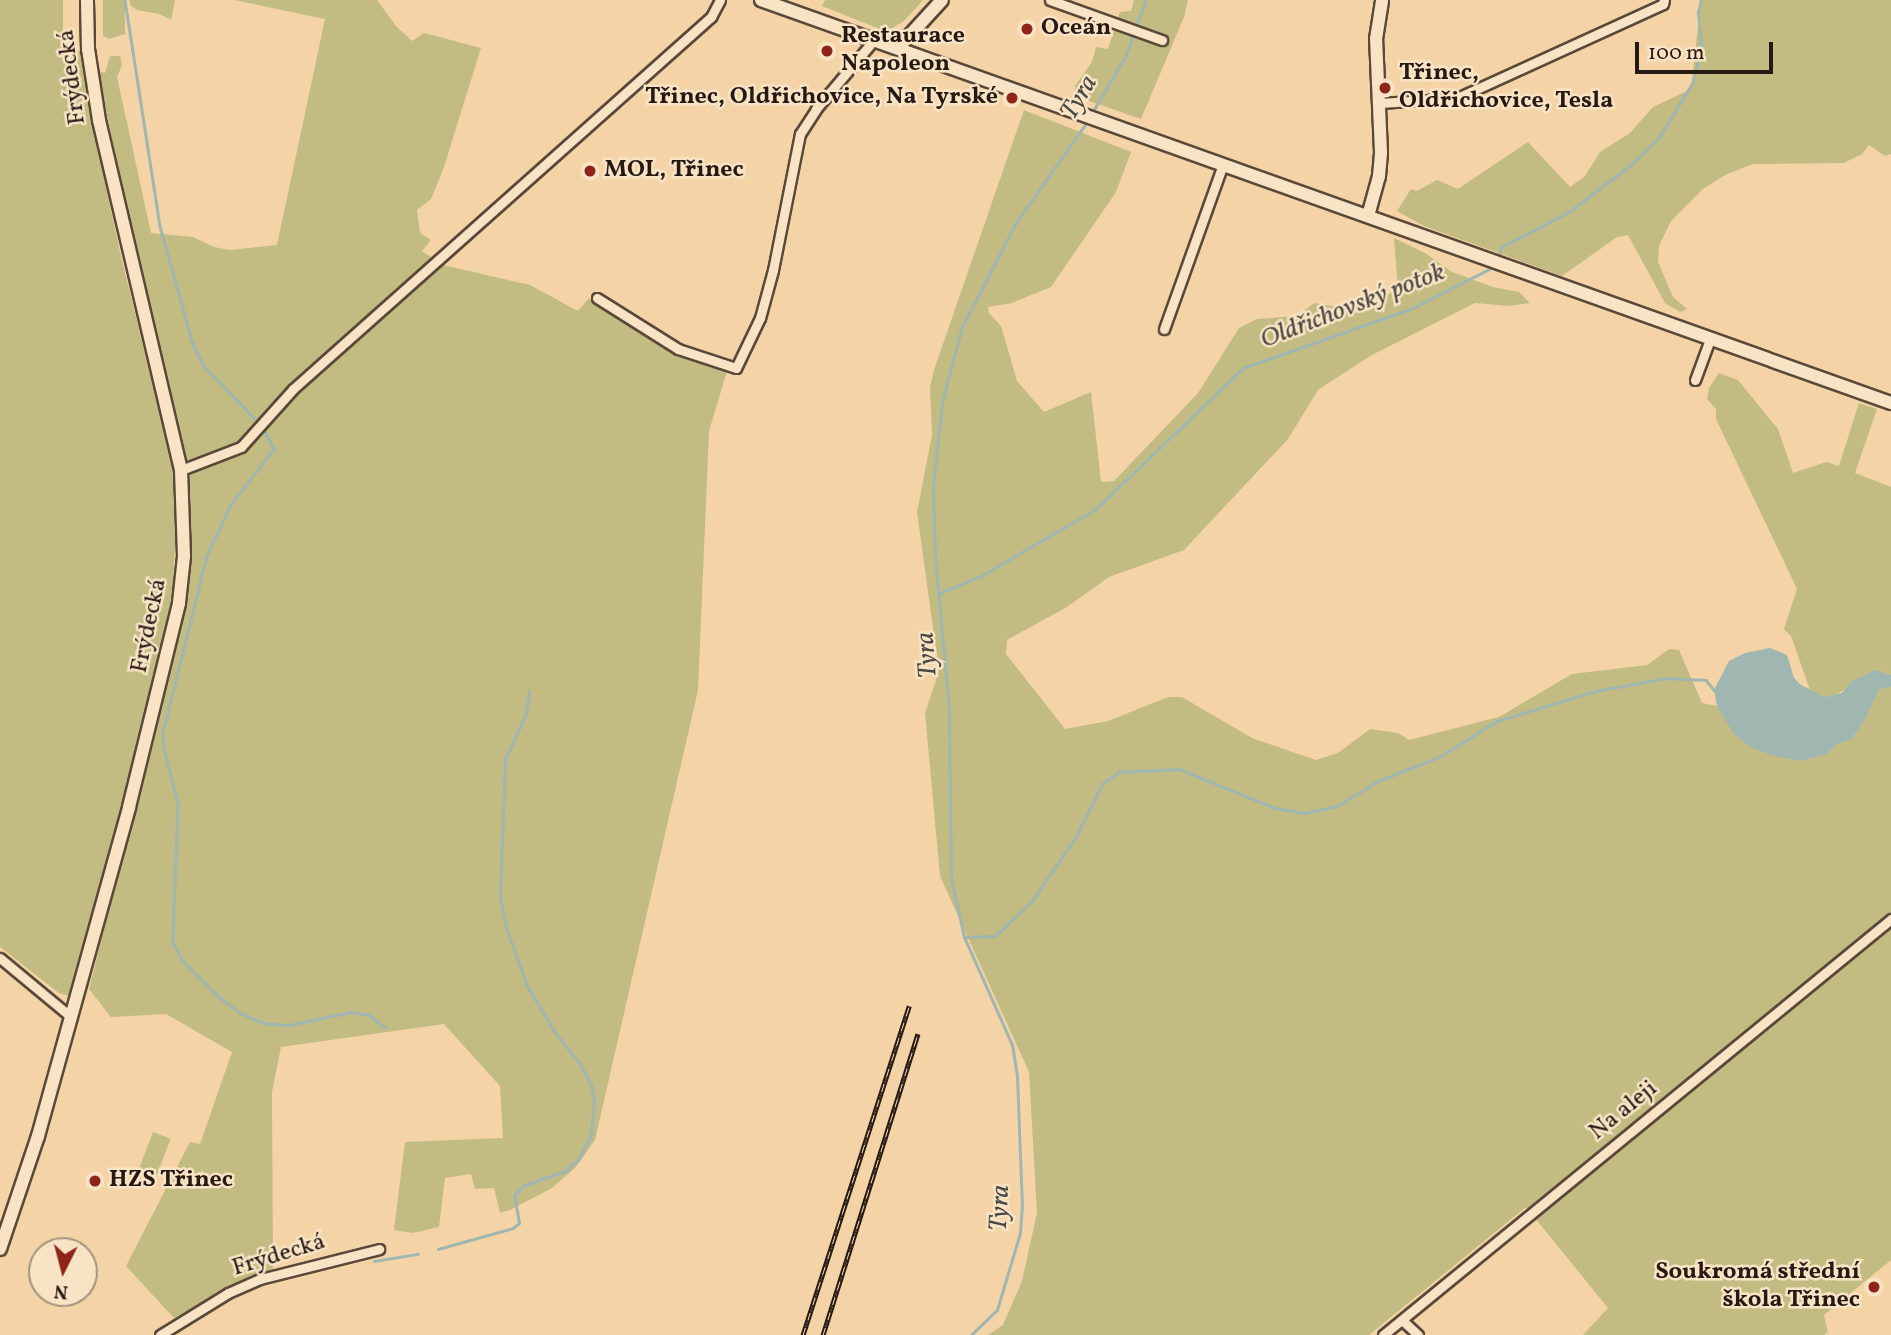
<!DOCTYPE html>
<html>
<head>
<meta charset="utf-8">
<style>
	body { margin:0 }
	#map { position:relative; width:1891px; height:1335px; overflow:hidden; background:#f4d4a6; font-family:Vollkorn,serif }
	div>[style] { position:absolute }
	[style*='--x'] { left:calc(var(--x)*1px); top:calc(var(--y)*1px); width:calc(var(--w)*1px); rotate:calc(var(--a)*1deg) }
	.green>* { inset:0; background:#c2bb82; transform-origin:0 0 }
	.water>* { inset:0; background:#9fb6b1 }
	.stream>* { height:2.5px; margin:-1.25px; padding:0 1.25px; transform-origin:1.25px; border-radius:1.25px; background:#9fb6b1 }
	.roads { filter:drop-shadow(2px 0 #5a4838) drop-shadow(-2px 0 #5a4838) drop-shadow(0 2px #5a4838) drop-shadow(0 -2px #5a4838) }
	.street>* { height:9px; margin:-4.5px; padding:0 4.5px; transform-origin:4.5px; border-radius:4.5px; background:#f8e3c5 }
	.secondary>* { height:12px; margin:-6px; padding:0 6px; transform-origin:6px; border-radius:6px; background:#f8e3c5 }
	.rail>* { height:5px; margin-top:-2.5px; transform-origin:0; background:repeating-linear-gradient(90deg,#f8e3c5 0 8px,#261913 0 16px); box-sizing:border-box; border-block:2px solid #261913 }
	.dots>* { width:19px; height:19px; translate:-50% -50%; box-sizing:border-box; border:4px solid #f8e3c5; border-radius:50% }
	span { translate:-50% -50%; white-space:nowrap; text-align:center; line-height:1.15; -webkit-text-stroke:5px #f8e3c5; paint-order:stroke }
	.poi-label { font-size:24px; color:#261913; font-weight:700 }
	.left { translate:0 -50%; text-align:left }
	.right { translate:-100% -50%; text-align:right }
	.street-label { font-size:24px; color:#261913 }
	.water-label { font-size:26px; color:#4a4842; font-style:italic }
	.north { position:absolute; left:28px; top:1237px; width:70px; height:70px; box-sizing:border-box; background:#f8e3c5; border:2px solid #a4927e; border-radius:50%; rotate:186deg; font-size:19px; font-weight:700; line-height:28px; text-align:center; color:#261913 }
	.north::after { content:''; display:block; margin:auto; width:24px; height:32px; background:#8f2418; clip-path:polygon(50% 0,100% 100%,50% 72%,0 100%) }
	.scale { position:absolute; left:1635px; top:42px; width:138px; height:32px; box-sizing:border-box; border:4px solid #261913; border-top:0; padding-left:9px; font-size:21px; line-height:24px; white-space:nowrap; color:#261913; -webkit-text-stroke:5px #f8e3c5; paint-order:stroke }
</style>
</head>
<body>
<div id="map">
	<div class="green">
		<i style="clip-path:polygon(0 0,63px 0,63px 55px,69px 57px,81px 49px,92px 122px,120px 252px,174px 471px,177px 509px,172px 601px,122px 805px,70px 996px,59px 993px,0 947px)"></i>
		<i style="clip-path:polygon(103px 0,125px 0,125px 34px,109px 39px,103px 36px)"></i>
		<i style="clip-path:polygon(129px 0,175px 0,171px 20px,159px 14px,137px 10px,131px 6px)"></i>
		<i style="clip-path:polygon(234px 0,377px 0,396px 26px,412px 41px,424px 33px,481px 48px,443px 170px,431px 199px,417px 210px,420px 233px,431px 240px,422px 251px,443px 265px,530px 285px,578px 311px,589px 298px,668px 347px,727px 371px,709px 431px,698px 690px,595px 1140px,576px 1167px,552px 1188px,510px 1210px,500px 1213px,494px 1188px,475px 1189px,471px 1174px,445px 1178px,439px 1227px,413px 1233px,394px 1230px,405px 1142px,503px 1138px,500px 1086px,444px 1024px,281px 1047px,272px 1092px,273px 1271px,250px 1278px,174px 1318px,126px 1266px,190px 1142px,200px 1144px,232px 1052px,166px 1014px,111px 1017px,89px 989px,186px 604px,191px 557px,188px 468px,134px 249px,98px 71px,105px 73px,110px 56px,120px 56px,122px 65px,117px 77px,151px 233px,193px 237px,214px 247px,230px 250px,277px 245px,325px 19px)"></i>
		<i style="clip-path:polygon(825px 0,923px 0,904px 21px,889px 30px,882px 30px,822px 6px)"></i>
		<i style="clip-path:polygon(1134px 0,1188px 0,1184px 17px,1141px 119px,1075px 96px,1075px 86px,1092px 62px,1096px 47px,1108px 49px,1120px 12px,1131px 11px)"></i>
		<i style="clip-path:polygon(1701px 0,1891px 0,1891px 154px,1885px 156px,1869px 145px,1862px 154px,1844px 163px,1753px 164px,1725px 175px,1703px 189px,1671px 221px,1659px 246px,1658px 262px,1673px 297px,1687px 309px,1680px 312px,1665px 303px,1628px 235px,1617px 237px,1562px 276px,1424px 226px,1397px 211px,1411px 189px,1417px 191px,1437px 180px,1458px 189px,1528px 142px,1570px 187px,1585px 176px,1600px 152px,1630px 133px,1653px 107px,1691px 89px)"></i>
		<i style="clip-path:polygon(1024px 110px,1131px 152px,1116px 192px,1051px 287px,1012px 303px,988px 307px,989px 313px,1001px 326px,1017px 381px,1044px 412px,1091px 392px,1101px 482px,1114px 481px,1198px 393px,1239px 328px,1257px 319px,1297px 316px,1314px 303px,1356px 310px,1398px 289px,1394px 238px,1425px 253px,1452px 272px,1493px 287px,1519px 292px,1530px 303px,1509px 306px,1475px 303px,1370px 356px,1318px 390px,1288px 439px,1184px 550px,1109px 577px,1067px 607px,1007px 640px,1006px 654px,1065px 729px,1108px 721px,1168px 697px,1182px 697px,1252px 738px,1316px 760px,1338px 753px,1370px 729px,1398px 733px,1409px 740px,1499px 717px,1572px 674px,1647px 665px,1669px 649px,1679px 650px,1702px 703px,1717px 706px,1725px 718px,1788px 757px,1801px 761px,1827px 754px,1837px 744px,1852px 739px,1867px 716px,1879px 688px,1891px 687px,1891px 1260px,1824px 1315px,1828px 1332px,1824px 1335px,1583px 1335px,1608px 1308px,1526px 1207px,1369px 1335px,988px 1335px,1003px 1325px,1022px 1281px,1037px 1213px,1029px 1072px,940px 876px,925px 713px,939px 671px,917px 512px,932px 435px,930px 387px,934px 370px)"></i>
		<i style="clip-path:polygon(1719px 373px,1738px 380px,1778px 429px,1793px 473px,1826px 462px,1839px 466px,1859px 403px,1877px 409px,1855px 473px,1891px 487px,1891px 675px,1876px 670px,1834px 696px,1825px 697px,1810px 690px,1791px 636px,1784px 629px,1797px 589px,1716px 419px,1716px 409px,1707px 399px,1709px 388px)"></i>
		<i style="left:153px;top:1132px;width:19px;height:39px;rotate:21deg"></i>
	</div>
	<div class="water">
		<i style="clip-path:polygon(1770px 648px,1787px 655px,1794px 678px,1801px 685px,1825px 697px,1842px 693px,1852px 681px,1876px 670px,1891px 675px,1891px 687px,1879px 689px,1867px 716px,1852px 739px,1837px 744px,1827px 754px,1801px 761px,1771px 755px,1749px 746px,1734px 734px,1717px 706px,1714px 690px,1729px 661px,1745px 653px)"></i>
	</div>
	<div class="stream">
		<i style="--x:125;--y:0;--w:229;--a:81.2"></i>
		<i style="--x:160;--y:226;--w:123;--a:74.4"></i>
		<i style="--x:193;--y:344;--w:25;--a:63"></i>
		<i style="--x:204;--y:366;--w:79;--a:46"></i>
		<i style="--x:1136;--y:26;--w:28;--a:-69"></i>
		<i style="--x:1092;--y:113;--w:67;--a:-59.6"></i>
		<i style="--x:1126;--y:55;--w:23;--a:-70"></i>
		<i style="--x:1498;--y:258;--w:11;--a:-75"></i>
		<i style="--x:1501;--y:247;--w:76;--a:-27.2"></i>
		<i style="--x:1569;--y:212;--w:81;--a:-37.4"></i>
		<i style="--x:1633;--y:163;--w:35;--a:-44"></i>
		<i style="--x:1658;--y:139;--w:67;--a:-58.4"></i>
		<i style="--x:1693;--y:82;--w:36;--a:-77"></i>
		<i style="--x:1701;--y:47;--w:35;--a:-95"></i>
		<i style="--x:1698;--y:12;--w:12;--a:-76"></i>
		<i style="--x:263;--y:428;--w:24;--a:62"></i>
		<i style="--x:274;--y:449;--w:71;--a:127.5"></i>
		<i style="--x:231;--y:505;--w:56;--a:115.2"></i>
		<i style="--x:207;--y:556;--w:182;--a:104"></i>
		<i style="--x:163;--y:733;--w:16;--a:86"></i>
		<i style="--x:164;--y:749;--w:56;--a:75.5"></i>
		<i style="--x:178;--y:803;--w:139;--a:92.1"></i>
		<i style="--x:173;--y:942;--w:20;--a:63"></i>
		<i style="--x:182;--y:960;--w:49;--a:45"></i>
		<i style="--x:217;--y:995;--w:29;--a:38"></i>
		<i style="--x:240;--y:1013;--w:26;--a:23"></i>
		<i style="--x:264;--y:1023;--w:25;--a:5"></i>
		<i style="--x:289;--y:1025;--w:63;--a:-11.8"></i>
		<i style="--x:351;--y:1012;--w:18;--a:9"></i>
		<i style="--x:369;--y:1015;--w:20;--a:37"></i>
		<i style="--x:938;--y:594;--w:47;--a:-22.7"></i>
		<i style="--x:981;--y:576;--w:133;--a:-30.2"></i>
		<i style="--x:1096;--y:509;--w:204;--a:-43.8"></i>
		<i style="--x:1243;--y:368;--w:178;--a:-19.4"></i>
		<i style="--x:1411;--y:309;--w:92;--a:-27.1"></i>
		<i style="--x:964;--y:937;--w:31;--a:-2"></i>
		<i style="--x:995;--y:936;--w:51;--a:-43.4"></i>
		<i style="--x:1032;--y:901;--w:76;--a:-55.7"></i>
		<i style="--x:1075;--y:838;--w:60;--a:-63.4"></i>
		<i style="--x:1102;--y:784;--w:21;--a:-35"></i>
		<i style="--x:1119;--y:772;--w:60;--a:-2.9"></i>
		<i style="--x:1179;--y:769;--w:104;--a:22.1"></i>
		<i style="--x:1275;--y:808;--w:29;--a:10"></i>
		<i style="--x:1304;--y:813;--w:34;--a:-12"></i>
		<i style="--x:1337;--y:806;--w:48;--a:-31.4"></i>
		<i style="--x:1378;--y:781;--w:66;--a:-21.5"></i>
		<i style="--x:1439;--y:757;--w:68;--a:-31.8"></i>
		<i style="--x:1497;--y:721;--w:103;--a:-16.9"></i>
		<i style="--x:1596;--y:691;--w:71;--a:-10.5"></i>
		<i style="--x:1666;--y:678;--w:40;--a:2.9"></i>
		<i style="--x:1706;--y:680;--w:13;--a:51"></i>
		<i style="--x:438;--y:1249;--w:78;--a:-15.6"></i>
		<i style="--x:513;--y:1228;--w:8;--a:-40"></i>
		<i style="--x:519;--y:1223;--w:28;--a:-100"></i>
		<i style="--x:514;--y:1195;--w:15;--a:-42"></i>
		<i style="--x:525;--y:1185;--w:42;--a:-19.3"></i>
		<i style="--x:565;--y:1171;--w:18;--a:-41"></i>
		<i style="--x:579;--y:1159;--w:28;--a:-64"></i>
		<i style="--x:591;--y:1134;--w:32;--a:-85"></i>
		<i style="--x:594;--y:1102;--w:17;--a:-100"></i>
		<i style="--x:591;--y:1085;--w:24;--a:-118"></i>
		<i style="--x:580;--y:1064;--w:40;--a:-129"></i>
		<i style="--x:555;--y:1033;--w:55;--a:-120.8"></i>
		<i style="--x:527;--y:986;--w:62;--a:-109.9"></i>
		<i style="--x:506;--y:928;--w:33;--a:-101"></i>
		<i style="--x:500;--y:896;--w:136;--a:-87.9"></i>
		<i style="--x:505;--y:760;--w:51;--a:-65.5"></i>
		<i style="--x:526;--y:714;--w:23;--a:-83"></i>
		<i style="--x:374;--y:1261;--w:44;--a:-9.2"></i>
		<i style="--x:971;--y:1335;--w:36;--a:-44"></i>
		<i style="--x:997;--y:1310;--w:80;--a:-73.4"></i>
		<i style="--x:1020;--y:1233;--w:26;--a:-86"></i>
		<i style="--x:1022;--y:1207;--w:131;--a:-92.2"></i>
		<i style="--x:1017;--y:1076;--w:31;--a:-99"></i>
		<i style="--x:1012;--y:1045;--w:118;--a:-114"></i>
		<i style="--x:964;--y:937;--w:59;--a:-102.6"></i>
		<i style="--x:951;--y:879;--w:170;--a:-90.7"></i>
		<i style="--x:949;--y:709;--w:152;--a:-95.3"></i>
		<i style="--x:935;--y:558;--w:72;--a:-91.6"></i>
		<i style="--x:933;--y:486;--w:84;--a:-83.9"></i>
		<i style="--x:942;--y:402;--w:78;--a:-75.1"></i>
		<i style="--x:962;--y:327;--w:117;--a:-62.6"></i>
		<i style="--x:1016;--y:223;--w:123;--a:-54.9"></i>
	</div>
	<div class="roads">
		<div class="street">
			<i style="--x:1050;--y:0;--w:119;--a:19.7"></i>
			<i style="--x:1380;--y:103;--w:77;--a:-3.7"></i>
			<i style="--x:1457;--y:98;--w:226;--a:-24.5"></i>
			<i style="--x:1663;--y:4;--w:4;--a:-76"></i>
			<i style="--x:597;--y:298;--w:96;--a:32.2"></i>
			<i style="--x:678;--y:349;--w:61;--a:18.1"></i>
			<i style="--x:736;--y:368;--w:55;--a:-64.4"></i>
			<i style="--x:760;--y:318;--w:50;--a:-74.8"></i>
			<i style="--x:773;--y:270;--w:139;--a:-78.8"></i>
			<i style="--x:800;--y:134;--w:30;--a:-57"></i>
			<i style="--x:816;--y:109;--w:90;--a:-50"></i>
			<i style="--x:1164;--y:329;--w:175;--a:-70.3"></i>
			<i style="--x:1695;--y:380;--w:44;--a:-69.9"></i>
			<i style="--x:181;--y:470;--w:64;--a:-21"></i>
			<i style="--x:241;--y:447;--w:78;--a:-48.1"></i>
			<i style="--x:293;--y:389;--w:560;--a:-41.67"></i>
			<i style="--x:711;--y:17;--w:19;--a:-62"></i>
			<i style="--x:0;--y:958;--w:92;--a:39.7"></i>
			<i style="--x:1402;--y:1320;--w:22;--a:43"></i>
			<i style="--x:160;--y:1335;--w:80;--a:-31.7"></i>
			<i style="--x:228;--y:1293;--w:35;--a:-24"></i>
			<i style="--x:260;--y:1279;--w:123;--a:-14.1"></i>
			<i style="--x:1383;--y:1335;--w:657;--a:-39.31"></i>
		</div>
		<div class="secondary">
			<i style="--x:761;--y:0;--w:1200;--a:19.63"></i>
			<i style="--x:898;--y:48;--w:65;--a:-47.5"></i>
			<i style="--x:1368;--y:216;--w:41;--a:-74.6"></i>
			<i style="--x:1379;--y:176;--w:24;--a:-85"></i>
			<i style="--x:1381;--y:152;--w:113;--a:-92.5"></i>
			<i style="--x:1376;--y:39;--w:39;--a:-81"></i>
			<i style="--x:0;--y:1249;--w:119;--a:-71.4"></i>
			<i style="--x:38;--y:1136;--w:341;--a:-74.5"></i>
			<i style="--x:129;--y:807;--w:210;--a:-76.2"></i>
			<i style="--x:179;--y:603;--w:47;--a:-83.9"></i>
			<i style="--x:184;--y:556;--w:86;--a:-92"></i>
			<i style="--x:181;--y:470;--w:359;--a:-103.2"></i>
			<i style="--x:99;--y:120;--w:72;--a:-98.8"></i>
			<i style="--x:88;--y:49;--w:49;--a:-91.2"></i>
		</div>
	</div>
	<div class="rail">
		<i style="--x:803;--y:1335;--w:346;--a:-72.1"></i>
		<i style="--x:823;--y:1335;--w:316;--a:-72.5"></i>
	</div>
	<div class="dots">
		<i style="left:1027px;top:29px;background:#8f2418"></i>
		<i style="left:827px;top:51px;background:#8f2418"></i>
		<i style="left:1385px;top:88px;background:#8f2418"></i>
		<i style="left:1012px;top:98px;background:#8f2418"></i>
		<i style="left:590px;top:171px;background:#8f2418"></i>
		<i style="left:95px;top:1181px;background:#8f2418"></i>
		<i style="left:1874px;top:1287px;background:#8f2418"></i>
	</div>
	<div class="poi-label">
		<span class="left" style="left:1041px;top:29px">Oceán</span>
		<span class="left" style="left:841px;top:51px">Restaurace<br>Napoleon</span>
		<span class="left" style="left:1399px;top:88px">Třinec,<br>Oldřichovice, Tesla</span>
		<span class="right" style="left:998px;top:98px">Třinec, Oldřichovice, Na Tyrské</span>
		<span class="left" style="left:604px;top:171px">MOL, Třinec</span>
		<span class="left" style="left:109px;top:1181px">HZS Třinec</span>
		<span class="right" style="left:1860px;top:1287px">Soukromá střední<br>škola Třinec</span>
	</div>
	<div class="street-label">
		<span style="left:73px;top:77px;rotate:-97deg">Frýdecká</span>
		<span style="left:150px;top:626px;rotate:-78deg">Frýdecká</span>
		<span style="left:1624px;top:1111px;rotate:-39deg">Na aleji</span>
		<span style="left:279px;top:1256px;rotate:-17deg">Frýdecká</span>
	</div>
	<div class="water-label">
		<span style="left:1080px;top:98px;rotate:-59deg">Tyra</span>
		<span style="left:1353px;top:307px;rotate:-21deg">Oldřichovský potok</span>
		<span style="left:928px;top:655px;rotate:-94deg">Tyra</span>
		<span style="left:1001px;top:1208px;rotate:-87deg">Tyra</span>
	</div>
	<div class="north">N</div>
	<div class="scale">100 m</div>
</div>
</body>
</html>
